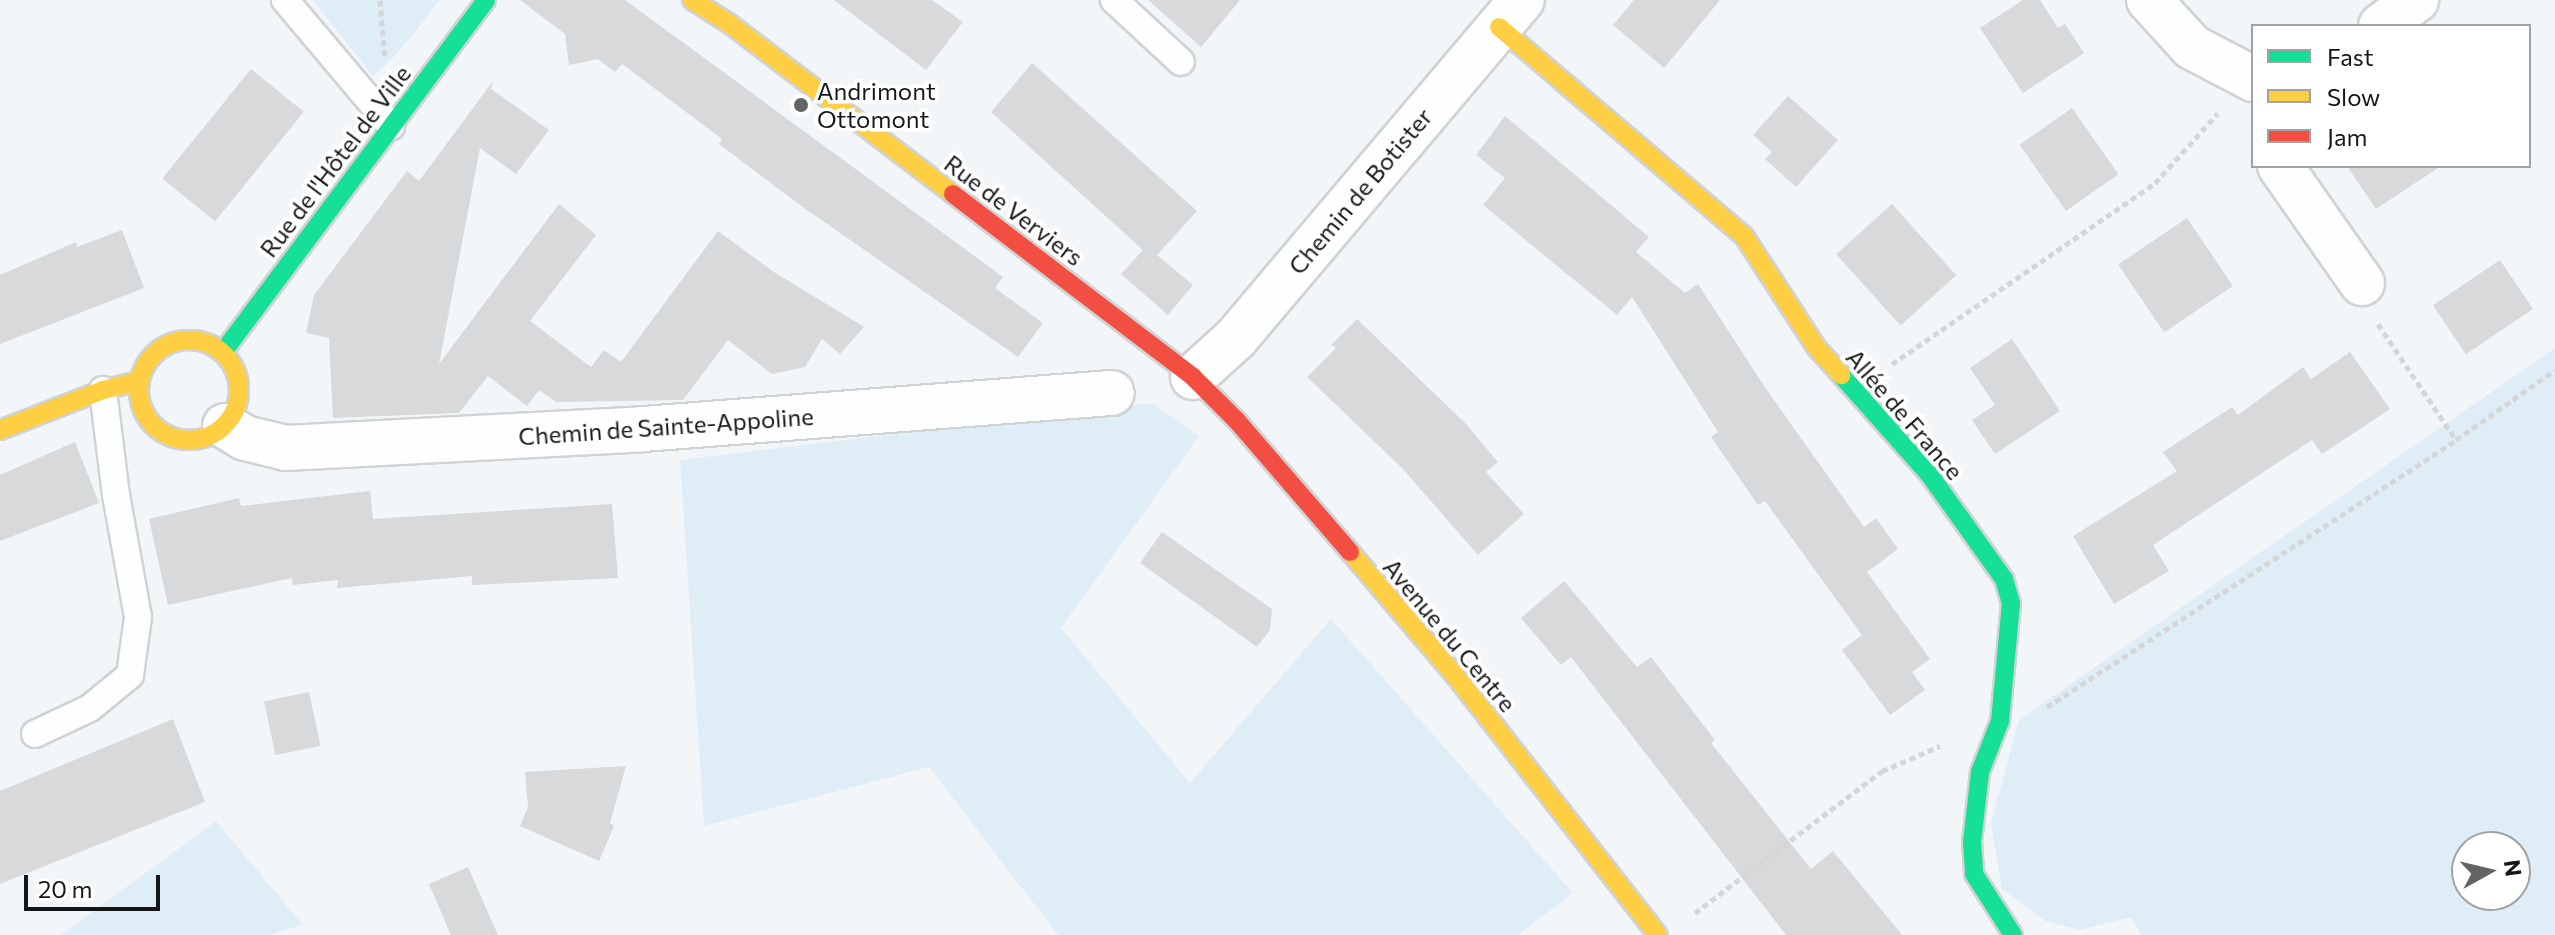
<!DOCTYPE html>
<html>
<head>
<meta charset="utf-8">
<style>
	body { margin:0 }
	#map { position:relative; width:2555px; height:935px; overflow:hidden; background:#f3f6f8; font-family:Commissioner,sans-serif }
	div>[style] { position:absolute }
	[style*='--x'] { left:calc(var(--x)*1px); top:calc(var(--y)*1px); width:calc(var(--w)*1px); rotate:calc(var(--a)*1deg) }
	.green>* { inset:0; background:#dfedf7 }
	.building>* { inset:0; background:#d7d9da; transform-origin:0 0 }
	.path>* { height:5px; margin-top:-2.5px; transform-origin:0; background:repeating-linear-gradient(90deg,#d5d6d7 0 6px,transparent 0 10px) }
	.roads { filter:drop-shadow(2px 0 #d0d2d3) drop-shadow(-2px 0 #d0d2d3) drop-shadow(0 2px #d0d2d3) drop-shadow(0 -2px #d0d2d3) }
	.lane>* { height:26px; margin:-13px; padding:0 13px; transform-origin:13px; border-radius:13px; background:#fdfefe }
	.street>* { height:44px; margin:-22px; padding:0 22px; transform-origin:22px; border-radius:22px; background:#fdfefe }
	.fast>* { height:18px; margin:-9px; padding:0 9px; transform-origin:9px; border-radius:9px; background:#16e098 }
	.slow>* { height:18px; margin:-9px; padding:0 9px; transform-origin:9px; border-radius:9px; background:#ffcf43 }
	.slow>.ring { margin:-9px; padding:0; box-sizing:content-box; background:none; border:18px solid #ffcf43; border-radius:50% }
	.jam>* { height:18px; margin:-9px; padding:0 9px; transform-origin:9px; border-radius:9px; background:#f24e42 }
	.dots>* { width:22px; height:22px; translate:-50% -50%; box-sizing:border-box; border:4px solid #fff; border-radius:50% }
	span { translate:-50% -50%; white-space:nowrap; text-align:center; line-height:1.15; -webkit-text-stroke:7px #fff; paint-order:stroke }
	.poi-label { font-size:24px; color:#141617 }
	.left { translate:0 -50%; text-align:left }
	.street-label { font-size:24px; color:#141617 }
	.legend { position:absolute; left:2251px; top:24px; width:280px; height:144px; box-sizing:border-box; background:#fff; border:2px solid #a1a2a2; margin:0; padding:10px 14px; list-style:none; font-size:24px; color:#141617 }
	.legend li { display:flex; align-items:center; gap:16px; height:40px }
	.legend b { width:40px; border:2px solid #a1a2a2 }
	.north { position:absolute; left:2451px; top:831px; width:80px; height:80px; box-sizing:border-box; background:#fff; border:2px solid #a1a2a2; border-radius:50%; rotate:82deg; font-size:22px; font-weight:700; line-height:32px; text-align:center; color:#141617 }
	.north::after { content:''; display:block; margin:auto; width:28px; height:36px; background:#626466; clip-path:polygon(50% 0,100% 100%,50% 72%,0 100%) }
	.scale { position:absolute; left:24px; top:875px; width:136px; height:36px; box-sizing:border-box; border:4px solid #141617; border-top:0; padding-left:10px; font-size:24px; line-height:28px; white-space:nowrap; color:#141617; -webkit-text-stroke:6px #fff; paint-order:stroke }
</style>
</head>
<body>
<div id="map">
	<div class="green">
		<i style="clip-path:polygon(313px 0,440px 0,397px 54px,373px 76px)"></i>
		<i style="clip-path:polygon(evenodd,2555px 348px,2555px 935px,2141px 935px,2131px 917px,2080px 930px,2045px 921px,2002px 889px,1991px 823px,2019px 720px,2555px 348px,2467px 847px,2515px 847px,2515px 895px,2467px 895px,2467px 847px)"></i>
		<i style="clip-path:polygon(1152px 403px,1199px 436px,1061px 628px,1190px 783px,1331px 619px,1573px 893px,1518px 935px,1058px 935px,929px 767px,704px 826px,680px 460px)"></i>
		<i style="clip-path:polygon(216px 821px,303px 925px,269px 935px,61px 935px)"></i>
	</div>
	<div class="building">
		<i style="clip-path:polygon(520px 0,625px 0,1003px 277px,995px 288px,1043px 323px,1018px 357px,800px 205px,719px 144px,722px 139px,622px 64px,615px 72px,598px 59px,569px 65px,565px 34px)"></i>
		<i style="clip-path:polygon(834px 0,932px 0,963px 22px,926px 70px)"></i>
		<i style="clip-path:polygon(1148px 0,1240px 0,1201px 47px)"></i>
		<i style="clip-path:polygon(1634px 0,1720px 0,1664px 68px,1613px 25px)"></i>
		<i style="clip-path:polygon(2023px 0,2040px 0,2058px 28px,2065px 24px,2084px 53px,2023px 93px,1980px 28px)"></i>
		<i style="clip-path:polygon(1032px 63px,1197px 211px,1157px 255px,1193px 285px,1168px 315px,1121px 274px,1143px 250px,991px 112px)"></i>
		<i style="left:251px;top:69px;width:68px;height:141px;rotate:39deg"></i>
		<i style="clip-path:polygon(493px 81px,491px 89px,549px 130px,516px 174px,480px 148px,439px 364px,559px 204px,596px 235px,530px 321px,591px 367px,604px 350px,621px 362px,718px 231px,774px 272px,864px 327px,840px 354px,822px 339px,805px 367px,772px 374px,728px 340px,683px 400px,556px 402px,539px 390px,527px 406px,488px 376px,459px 413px,333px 418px,329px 338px,306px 333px,314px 295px,407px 171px,419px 181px)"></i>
		<i style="clip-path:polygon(1788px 96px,1838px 140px,1796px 187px,1765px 159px,1772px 152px,1753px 135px)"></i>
		<i style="left:2072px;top:108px;width:81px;height:64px;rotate:55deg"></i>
		<i style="clip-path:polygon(1505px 116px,1649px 237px,1636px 252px,1685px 293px,1698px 284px,1764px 386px,1864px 527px,1876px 518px,1898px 549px,1867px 572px,1930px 659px,1912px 672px,1925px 690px,1890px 715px,1842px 650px,1862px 635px,1765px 501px,1758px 505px,1711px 437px,1718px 432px,1632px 297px,1617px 315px,1483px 205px,1505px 178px,1476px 155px)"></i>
		<i style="clip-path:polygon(2347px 166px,2441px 166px,2376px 209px)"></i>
		<i style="left:1892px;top:204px;width:96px;height:75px;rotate:48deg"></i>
		<i style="left:2187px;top:218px;width:82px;height:83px;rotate:56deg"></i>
		<i style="clip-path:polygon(122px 230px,144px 288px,0 344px,0 275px,76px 242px,77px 247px)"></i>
		<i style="left:2500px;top:260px;width:59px;height:81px;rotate:56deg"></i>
		<i style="clip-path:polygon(1357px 319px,1466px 424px,1498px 462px,1486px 472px,1524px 514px,1478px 555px,1402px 468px,1307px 377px,1336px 348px,1331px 345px)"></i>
		<i style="clip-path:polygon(2012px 339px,2060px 411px,1995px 454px,1972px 420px,1995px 405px,1970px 368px)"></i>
		<i style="clip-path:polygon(2350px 352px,2390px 409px,2322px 454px,2312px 440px,2153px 545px,2169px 571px,2114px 604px,2073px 536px,2177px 471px,2163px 452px,2232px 407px,2238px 415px,2303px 367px,2311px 379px)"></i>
		<i style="clip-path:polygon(75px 442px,99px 503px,0 541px,0 475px)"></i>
		<i style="clip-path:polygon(370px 491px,373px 519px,612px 504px,618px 578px,472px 585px,472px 576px,337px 588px,338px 580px,293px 585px,292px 578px,168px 605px,149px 519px,239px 498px,241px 506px)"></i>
		<i style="clip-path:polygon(1162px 532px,1272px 609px,1270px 630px,1257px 647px,1140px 563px)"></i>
		<i style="clip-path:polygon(1564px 581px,1637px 667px,1651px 657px,1715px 740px,1711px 743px,1811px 869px,1833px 851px,1902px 935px,1786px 935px,1571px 657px,1561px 665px,1521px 618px)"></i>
		<i style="left:309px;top:692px;width:55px;height:46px;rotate:78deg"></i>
		<i style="clip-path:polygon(173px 719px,205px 802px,0 884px,0 791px)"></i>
		<i style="clip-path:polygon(626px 766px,610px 823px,614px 826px,599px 861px,520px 826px,528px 807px,525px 772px)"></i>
		<i style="clip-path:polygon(468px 867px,498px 935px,451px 935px,429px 884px)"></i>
	</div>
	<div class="path">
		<i style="--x:380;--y:0;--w:59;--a:85.2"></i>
		<i style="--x:2378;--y:324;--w:140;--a:56.1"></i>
		<i style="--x:1892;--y:364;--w:319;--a:-34.5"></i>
		<i style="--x:2155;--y:183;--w:94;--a:-48"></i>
		<i style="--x:2047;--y:707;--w:488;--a:-33.1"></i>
		<i style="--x:2456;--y:440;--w:121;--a:-35.3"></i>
		<i style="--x:1695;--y:913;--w:235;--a:-37.2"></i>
		<i style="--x:1882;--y:771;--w:63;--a:-23.3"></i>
	</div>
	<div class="roads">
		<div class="lane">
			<i style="--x:285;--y:0;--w:165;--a:49.9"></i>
			<i style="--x:1114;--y:0;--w:91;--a:42.8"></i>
			<i style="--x:35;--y:734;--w:61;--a:-25.3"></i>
			<i style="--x:90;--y:708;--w:52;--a:-39.5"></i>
			<i style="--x:130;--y:675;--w:59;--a:-82.1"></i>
			<i style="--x:138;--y:617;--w:124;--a:-100.2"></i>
			<i style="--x:116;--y:495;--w:106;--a:-97.1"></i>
		</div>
		<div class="street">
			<i style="--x:2149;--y:0;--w:64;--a:47.5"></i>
			<i style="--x:2192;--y:47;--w:69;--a:27.7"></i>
			<i style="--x:2381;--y:26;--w:44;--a:-36.6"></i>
			<i style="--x:2280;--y:166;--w:143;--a:55"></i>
			<i style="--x:1193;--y:377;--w:58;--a:-42.2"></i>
			<i style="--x:1236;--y:338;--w:443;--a:-49.8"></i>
			<i style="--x:225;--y:426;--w:23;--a:31"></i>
			<i style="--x:245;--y:438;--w:42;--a:13.7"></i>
			<i style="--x:286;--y:448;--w:358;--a:-3"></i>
			<i style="--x:643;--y:429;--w:470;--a:-4.4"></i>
		</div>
		<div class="fast">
			<i style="--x:223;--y:352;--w:439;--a:-53.2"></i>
			<i style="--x:1841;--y:375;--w:132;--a:48.4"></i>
			<i style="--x:1929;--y:474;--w:129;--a:54.5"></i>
			<i style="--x:2004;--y:579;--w:25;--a:74"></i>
			<i style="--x:2011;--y:603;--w:119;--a:95.3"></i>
			<i style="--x:2000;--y:721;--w:55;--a:111.4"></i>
			<i style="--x:1980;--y:772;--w:70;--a:96.5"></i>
			<i style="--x:1972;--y:842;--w:32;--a:86"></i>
			<i style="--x:1974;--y:874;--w:72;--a:57.4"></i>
		</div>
		<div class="slow">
			<i style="--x:692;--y:0;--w:45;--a:32.3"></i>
			<i style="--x:730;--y:24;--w:280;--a:37.3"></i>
			<i style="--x:1499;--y:27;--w:322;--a:40.5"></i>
			<i style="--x:1744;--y:236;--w:132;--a:57"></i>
			<i style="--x:1816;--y:347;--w:38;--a:48"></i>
			<i class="ring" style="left:139px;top:340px;width:82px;height:82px"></i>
			<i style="--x:0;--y:430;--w:110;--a:-21.2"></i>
			<i style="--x:103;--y:390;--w:37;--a:-14"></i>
			<i style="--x:1350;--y:552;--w:160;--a:49.6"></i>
			<i style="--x:1454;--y:674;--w:331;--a:52"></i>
		</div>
		<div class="jam">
			<i style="--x:953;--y:194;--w:302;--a:37.3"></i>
			<i style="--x:1193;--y:377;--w:62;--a:45"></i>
			<i style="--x:1237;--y:421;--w:173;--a:49.2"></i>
		</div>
	</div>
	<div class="dots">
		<i style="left:801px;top:105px;background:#626466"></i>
	</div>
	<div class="poi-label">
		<span class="left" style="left:817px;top:105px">Andrimont<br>Ottomont</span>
	</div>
	<div class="street-label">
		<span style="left:335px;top:161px;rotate:-53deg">Rue de l'Hôtel de Ville</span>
		<span style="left:1360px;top:191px;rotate:-50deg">Chemin de Botister</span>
		<span style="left:1014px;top:210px;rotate:37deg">Rue de Verviers</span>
		<span style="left:1905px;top:414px;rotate:49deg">Allée de France</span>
		<span style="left:666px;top:426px;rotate:-4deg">Chemin de Sainte-Appoline</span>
		<span style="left:1450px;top:635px;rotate:50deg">Avenue du Centre</span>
	</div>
	<ul class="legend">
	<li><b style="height:10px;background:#16e098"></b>Fast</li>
	<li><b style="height:10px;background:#ffcf43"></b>Slow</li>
	<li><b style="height:10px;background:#f24e42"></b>Jam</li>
	</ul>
	<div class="north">N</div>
	<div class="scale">20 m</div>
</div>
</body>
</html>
